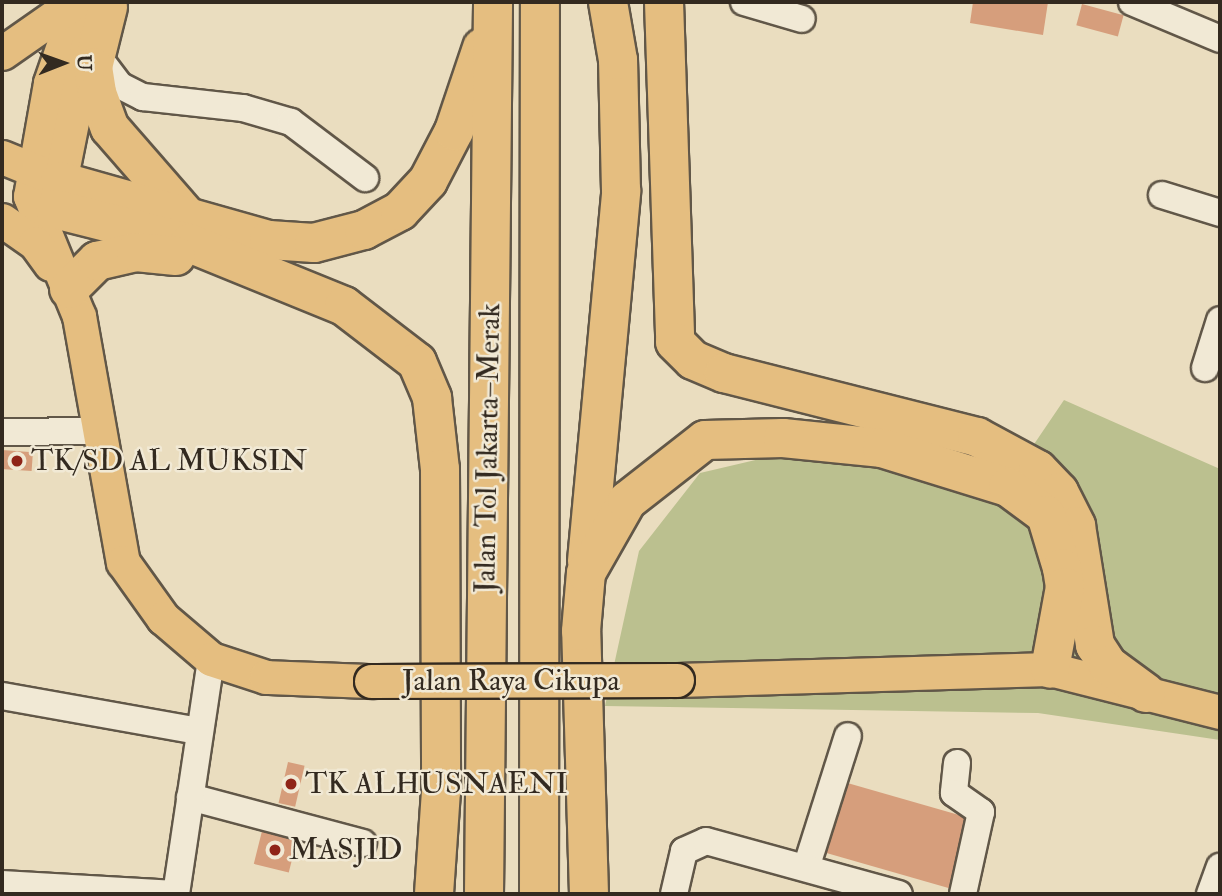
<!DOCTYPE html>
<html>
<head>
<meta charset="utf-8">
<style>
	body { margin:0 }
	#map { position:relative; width:1222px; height:896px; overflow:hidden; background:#eaddbf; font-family:"IM FELL Double Pica",serif }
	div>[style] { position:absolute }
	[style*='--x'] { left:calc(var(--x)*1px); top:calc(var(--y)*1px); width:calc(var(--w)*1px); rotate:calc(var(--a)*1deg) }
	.green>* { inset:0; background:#bbc08f }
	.building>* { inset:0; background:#d69e7c; transform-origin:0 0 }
	.roads { filter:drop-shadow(2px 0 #615748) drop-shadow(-2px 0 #615748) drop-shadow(0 2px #615748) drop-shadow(0 -2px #615748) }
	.minor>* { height:26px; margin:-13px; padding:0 13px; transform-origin:13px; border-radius:13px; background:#f1e9d5 }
	.major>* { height:33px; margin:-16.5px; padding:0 16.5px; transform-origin:16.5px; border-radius:16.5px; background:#e5be80 }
	.highway>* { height:38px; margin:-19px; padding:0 19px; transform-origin:19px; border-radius:19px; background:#e5be80 }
	.bridges { filter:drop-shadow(2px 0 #332a20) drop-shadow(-2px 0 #332a20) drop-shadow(0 2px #332a20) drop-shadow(0 -2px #332a20) }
	.major-bridge>* { height:33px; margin:-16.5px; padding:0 16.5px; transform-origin:16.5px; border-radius:16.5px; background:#e5be80 }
	.dots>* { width:19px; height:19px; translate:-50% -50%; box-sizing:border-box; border:4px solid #f1e9d5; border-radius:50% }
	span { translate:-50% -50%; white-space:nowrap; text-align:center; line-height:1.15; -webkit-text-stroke:5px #f1e9d5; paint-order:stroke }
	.street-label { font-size:30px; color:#332a20 }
	.poi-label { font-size:30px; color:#332a20 }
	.left { translate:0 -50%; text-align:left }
	.frame { position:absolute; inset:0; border:4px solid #332a20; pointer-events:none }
	.north { position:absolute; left:28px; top:28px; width:70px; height:70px; -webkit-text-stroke:5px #f1e9d5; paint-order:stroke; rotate:89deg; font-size:19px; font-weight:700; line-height:28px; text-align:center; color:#332a20 }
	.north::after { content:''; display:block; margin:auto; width:24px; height:32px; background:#332a20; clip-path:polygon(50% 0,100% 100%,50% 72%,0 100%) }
</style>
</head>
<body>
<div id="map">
	<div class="green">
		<i style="clip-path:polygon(1064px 400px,1220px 469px,1220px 740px,1038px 713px,605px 706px,639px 551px,700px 473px,802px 449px,1009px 481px)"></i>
	</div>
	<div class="building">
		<i style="clip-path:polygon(973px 2px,1048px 2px,1043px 35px,970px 23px)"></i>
		<i style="left:1082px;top:4px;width:43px;height:22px;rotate:15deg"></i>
		<i style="left:2px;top:450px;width:31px;height:19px;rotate:4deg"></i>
		<i style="left:288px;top:762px;width:17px;height:42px;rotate:13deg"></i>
		<i style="left:844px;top:782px;width:135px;height:73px;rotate:16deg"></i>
		<i style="left:263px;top:827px;width:36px;height:38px;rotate:14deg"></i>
	</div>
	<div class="roads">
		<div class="minor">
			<i style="--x:744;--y:2;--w:60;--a:16.3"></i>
			<i style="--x:1132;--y:2;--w:95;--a:22.8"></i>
			<i style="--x:96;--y:54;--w:39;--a:53"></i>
			<i style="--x:119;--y:85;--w:27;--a:27"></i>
			<i style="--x:143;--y:97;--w:101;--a:6.3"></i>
			<i style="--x:243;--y:108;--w:50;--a:16.3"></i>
			<i style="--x:291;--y:122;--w:93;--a:37.1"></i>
			<i style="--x:1162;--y:195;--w:61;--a:17.2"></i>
			<i style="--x:1205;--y:368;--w:50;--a:-72.6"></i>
			<i style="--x:2;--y:432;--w:97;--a:-0.6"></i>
			<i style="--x:2;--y:696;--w:200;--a:10.1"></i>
			<i style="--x:957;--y:763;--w:30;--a:96"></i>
			<i style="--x:954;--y:793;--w:33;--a:35"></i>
			<i style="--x:981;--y:812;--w:84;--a:102.4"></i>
			<i style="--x:190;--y:797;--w:179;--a:14.9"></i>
			<i style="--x:807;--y:865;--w:135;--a:-72.4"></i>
			<i style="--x:2;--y:884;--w:174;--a:3.3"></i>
			<i style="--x:176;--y:894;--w:238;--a:-81.5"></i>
			<i style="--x:674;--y:894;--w:44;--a:-76.9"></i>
			<i style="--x:684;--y:851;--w:24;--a:-24"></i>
			<i style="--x:706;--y:841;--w:200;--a:15.4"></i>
			<i style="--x:1210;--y:894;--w:29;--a:-70"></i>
		</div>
		<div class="major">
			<i style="--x:78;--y:2;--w:86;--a:109.1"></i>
			<i style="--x:50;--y:83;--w:115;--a:100"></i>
			<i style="--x:30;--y:196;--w:130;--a:67.8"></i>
			<i style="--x:79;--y:316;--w:250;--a:79.9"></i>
			<i style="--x:123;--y:562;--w:69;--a:54.5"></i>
			<i style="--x:163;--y:618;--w:63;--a:40.5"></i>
			<i style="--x:211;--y:659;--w:58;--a:18.1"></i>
			<i style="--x:266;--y:677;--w:105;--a:2.2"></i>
			<i style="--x:2;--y:53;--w:89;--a:-34.9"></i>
			<i style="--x:2;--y:157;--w:53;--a:22.2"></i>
			<i style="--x:55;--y:207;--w:163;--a:-78.7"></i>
			<i style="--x:2;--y:220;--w:40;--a:34.9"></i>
			<i style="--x:35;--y:243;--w:26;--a:54"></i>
			<i style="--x:677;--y:680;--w:373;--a:-1.7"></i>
			<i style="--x:1050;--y:669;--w:175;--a:14.2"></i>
		</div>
		<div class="highway">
			<i style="--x:664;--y:2;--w:340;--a:88.1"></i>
			<i style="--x:675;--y:342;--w:25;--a:45"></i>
			<i style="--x:693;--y:360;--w:34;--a:23"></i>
			<i style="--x:724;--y:373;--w:261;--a:14.2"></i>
			<i style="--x:977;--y:437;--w:69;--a:28.4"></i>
			<i style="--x:1038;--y:470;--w:30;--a:46"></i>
			<i style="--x:1059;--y:492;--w:38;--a:63"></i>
			<i style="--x:1076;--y:526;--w:121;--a:80.9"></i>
			<i style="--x:1095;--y:645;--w:24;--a:57"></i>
			<i style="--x:1108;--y:665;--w:47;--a:36.4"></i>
			<i style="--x:108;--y:7;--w:62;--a:104"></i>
			<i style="--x:93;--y:67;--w:26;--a:81"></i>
			<i style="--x:97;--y:93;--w:37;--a:70"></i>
			<i style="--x:110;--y:128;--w:114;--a:48.9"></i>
			<i style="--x:60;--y:181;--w:217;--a:15.8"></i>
			<i style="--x:269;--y:240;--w:45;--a:3.8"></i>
			<i style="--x:314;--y:243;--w:52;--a:-14.6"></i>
			<i style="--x:364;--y:230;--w:41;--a:-27.8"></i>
			<i style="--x:400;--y:211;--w:41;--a:-47"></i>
			<i style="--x:428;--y:181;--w:56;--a:-62.5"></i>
			<i style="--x:454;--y:131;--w:88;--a:-71.4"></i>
			<i style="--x:55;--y:209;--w:138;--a:14.2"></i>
			<i style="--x:189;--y:243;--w:167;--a:22.1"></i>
			<i style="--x:344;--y:306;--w:92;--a:37.5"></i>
			<i style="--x:417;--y:362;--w:39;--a:67"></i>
			<i style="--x:432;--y:398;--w:71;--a:83.6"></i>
			<i style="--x:440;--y:469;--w:322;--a:89.8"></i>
			<i style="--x:441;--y:791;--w:103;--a:93.9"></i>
			<i style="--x:69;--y:289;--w:40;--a:-45"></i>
			<i style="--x:97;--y:261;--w:40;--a:-13"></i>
			<i style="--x:136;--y:252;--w:40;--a:5.7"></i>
			<i style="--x:587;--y:561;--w:372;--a:-84.7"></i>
			<i style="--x:621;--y:191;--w:131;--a:-91.3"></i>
			<i style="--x:618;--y:60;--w:59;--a:-99.8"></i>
			<i style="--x:484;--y:894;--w:892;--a:-89.42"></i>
			<i style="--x:539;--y:894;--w:892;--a:-89.94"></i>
			<i style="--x:589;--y:894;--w:263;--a:-91.7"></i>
			<i style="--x:581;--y:631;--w:58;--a:-85.1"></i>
			<i style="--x:586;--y:573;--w:83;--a:-60.3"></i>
			<i style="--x:627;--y:501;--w:99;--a:-38"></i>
			<i style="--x:705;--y:440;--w:78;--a:-1.5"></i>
			<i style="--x:783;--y:438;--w:100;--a:5.8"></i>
			<i style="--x:882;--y:448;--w:132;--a:17.2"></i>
			<i style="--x:1008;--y:487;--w:47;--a:36.4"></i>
			<i style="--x:1046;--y:515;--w:55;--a:73.2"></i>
			<i style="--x:1062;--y:568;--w:19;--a:81"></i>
			<i style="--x:1065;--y:587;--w:83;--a:100.4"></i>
		</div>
	</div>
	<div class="bridges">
		<div class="major-bridge">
			<i style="--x:371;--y:681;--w:306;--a:-0.2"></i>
		</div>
	</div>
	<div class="dots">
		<i style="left:17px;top:461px;background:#8f2418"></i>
		<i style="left:291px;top:784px;background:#8f2418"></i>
		<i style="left:275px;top:850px;background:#8f2418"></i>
	</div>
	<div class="street-label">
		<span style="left:488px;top:448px;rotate:-89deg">Jalan Tol Jakarta–Merak</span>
		<span style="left:511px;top:681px">Jalan Raya Cikupa</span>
	</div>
	<div class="poi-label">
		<span class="left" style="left:31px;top:461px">TK/SD AL MUKSIN</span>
		<span class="left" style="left:305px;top:784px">TK ALHUSNAENI</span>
		<span class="left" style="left:289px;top:850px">MASJID</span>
	</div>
	<div class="frame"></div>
	<div class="north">U</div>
</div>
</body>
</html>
